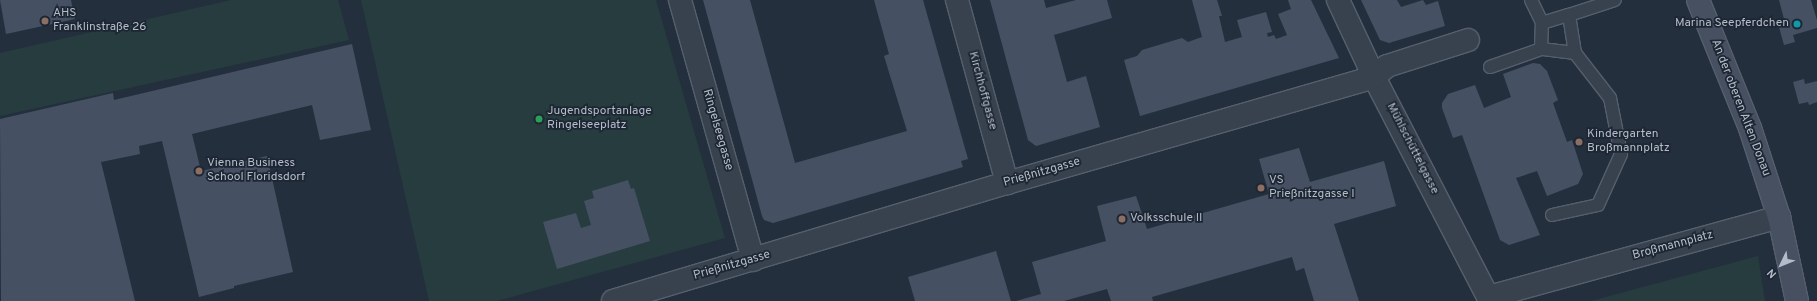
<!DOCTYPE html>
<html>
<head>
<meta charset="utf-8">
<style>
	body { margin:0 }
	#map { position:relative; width:1817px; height:301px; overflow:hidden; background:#242f3e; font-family:Overpass,sans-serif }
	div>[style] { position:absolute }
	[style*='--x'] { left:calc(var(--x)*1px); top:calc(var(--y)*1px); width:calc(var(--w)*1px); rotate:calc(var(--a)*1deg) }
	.green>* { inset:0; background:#263c3f }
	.building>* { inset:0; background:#455162 }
	.roads { filter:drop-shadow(1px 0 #565f6c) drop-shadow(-1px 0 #565f6c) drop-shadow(0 1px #565f6c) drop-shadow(0 -1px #565f6c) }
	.lane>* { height:12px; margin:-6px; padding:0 6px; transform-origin:6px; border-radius:6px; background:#38414e }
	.street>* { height:22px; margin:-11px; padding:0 11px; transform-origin:11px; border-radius:11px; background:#38414e }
	.secondary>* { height:22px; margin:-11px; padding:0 11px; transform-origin:11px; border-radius:11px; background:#465061 }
	.dots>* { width:11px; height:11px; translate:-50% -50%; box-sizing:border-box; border:2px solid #1d2633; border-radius:50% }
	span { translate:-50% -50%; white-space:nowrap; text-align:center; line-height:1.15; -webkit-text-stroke:3.5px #1d2633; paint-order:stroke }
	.poi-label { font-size:12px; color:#b4bcc9 }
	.left { translate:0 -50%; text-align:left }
	.right { translate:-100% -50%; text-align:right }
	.street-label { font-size:12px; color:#b4bcc9 }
	.north { position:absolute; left:1761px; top:245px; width:40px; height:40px; -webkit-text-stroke:3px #1d2633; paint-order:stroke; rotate:227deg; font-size:11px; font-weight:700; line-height:16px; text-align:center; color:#b4bcc9 }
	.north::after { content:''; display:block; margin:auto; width:14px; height:18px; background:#b4bcc9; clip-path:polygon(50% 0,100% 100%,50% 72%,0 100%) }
</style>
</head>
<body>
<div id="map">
	<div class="green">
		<i style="clip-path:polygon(231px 0,338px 0,349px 40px,0 116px,0 53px)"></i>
		<i style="clip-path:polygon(361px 0,656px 0,725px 238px,497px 301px,429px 301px)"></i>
		<i style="clip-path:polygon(1758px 256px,1765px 301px,1591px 301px,1754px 257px)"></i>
	</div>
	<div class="building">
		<i style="clip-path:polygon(0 0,71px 0,75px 19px,6px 34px)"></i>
		<i style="clip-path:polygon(703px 0,750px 0,795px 163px,907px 131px,884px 56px,889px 54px,874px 0,923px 0,968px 159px,961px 161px,963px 167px,773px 223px,764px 220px,762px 216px)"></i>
		<i style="clip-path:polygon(990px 0,1044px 0,1046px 8px,1076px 0,1107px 0,1112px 18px,1054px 35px,1067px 82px,1086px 76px,1100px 127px,1036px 146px,1028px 140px)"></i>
		<i style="clip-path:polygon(1192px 0,1217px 0,1222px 16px,1219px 16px,1225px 42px,1242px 37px,1237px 20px,1266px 12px,1272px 32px,1267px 33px,1268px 37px,1274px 35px,1276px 39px,1287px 35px,1278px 14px,1291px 9px,1288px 0,1311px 0,1339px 58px,1140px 116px,1124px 60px,1137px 56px,1142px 50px,1182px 38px,1188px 42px,1202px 37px)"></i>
		<i style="clip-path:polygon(1361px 0,1397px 0,1401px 7px,1423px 0,1426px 5px,1438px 1px,1445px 26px,1389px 43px,1380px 40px)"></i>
		<i style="clip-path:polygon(1779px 0,1811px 0,1817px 20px,1817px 28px,1793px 35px,1795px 42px,1784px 45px,1777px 20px,1784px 19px)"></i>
		<i style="clip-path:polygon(352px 44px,371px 130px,320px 140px,312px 105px,192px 134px,201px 171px,267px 156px,293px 272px,234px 286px,234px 288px,199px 297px,162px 141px,139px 146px,140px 154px,101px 162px,135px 301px,1px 301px,0 119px,113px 93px,114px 100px)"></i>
		<i style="clip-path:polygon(1533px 63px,1540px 64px,1547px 71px,1558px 100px,1553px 103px,1567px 142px,1572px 140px,1583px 174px,1578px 184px,1547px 196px,1537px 171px,1516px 178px,1540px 235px,1509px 245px,1500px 240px,1462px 135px,1453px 138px,1442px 108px,1442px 103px,1448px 94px,1475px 85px,1484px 108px,1511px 97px,1503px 74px)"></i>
		<i style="clip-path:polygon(1804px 79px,1805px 84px,1817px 81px,1817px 102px,1809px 105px,1808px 102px,1799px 104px,1793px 82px)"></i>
		<i style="clip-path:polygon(1299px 148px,1310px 182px,1384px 161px,1396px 206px,1334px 224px,1359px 301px,1314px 301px,1304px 268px,1296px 271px,1292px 257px,1152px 297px,1153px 301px,1111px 301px,1107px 289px,1064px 301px,1016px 301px,1041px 294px,1032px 262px,1106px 241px,1097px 206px,1136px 196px,1147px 229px,1269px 194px,1259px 159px)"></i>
		<i style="clip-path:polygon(628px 180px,631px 189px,634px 188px,650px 241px,557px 269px,543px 222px,576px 213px,581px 228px,591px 225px,584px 201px,594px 198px,592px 191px)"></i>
		<i style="clip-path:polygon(996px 251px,1011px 301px,915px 301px,908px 277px)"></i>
	</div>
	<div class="roads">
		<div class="lane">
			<i style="--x:1531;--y:0;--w:25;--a:64"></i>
			<i style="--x:1575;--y:53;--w:38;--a:-99"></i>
			<i style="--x:1569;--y:15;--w:48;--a:-18.1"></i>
			<i style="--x:1490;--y:67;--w:54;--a:-19.4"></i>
			<i style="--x:1552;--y:215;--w:47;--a:-12.3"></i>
			<i style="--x:1598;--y:205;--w:56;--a:-65.7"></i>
			<i style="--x:1621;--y:154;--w:57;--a:-101.1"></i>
			<i style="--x:1610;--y:98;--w:57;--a:-127.9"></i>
			<i style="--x:1575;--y:53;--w:34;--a:-173"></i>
			<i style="--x:1541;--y:49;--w:26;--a:-88"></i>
			<i style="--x:1542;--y:23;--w:28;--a:-17"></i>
		</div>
		<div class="street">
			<i style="--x:680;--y:0;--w:270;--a:74.3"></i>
			<i style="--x:957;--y:0;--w:190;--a:74.7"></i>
			<i style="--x:1338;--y:0;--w:85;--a:64.9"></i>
			<i style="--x:1374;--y:77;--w:252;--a:62.6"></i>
			<i style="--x:1489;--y:297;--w:301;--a:-15.4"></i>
			<i style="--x:613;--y:301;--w:411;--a:-16.7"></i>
			<i style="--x:1007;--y:183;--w:382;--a:-16.1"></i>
			<i style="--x:1374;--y:77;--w:17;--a:-40"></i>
			<i style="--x:1387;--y:66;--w:85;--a:-17.8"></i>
		</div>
		<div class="secondary">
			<i style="--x:1698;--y:0;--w:138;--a:67.9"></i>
			<i style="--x:1750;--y:128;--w:94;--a:72"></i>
			<i style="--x:1779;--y:217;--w:86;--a:77.9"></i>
		</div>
	</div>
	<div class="dots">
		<i style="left:45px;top:21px;background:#8d6e63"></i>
		<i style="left:1797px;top:24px;background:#0f9aa8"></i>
		<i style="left:539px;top:119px;background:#2e9e5b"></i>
		<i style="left:1579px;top:142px;background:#8d6e63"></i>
		<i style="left:199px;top:171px;background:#8d6e63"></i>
		<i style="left:1261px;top:188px;background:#8d6e63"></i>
		<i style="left:1122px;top:219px;background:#8d6e63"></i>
	</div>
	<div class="poi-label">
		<span class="left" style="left:53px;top:21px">AHS<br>Franklinstraße 26</span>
		<span class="right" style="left:1789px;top:24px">Marina Seepferdchen</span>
		<span class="left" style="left:547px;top:119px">Jugendsportanlage<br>Ringelseeplatz</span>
		<span class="left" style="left:1587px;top:142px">Kindergarten<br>Broßmannplatz</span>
		<span class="left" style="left:207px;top:171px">Vienna Business<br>School Floridsdorf</span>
		<span class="left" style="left:1269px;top:188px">VS<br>Prießnitzgasse I</span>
		<span class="left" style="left:1130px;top:219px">Volksschule II</span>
	</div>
	<div class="street-label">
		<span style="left:982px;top:91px;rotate:75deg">Kirchhoffgasse</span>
		<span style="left:1740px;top:108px;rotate:69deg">An der oberen Alten Donau</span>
		<span style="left:717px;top:130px;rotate:74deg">Ringelseegasse</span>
		<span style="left:1412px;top:149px;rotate:63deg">Mühlschüttelgasse</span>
		<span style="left:1042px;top:173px;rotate:-16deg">Prießnitzgasse</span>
		<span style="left:1673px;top:246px;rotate:-15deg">Broßmannplatz</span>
		<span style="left:732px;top:266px;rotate:-16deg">Prießnitzgasse</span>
	</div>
	<div class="north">N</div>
</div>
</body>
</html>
